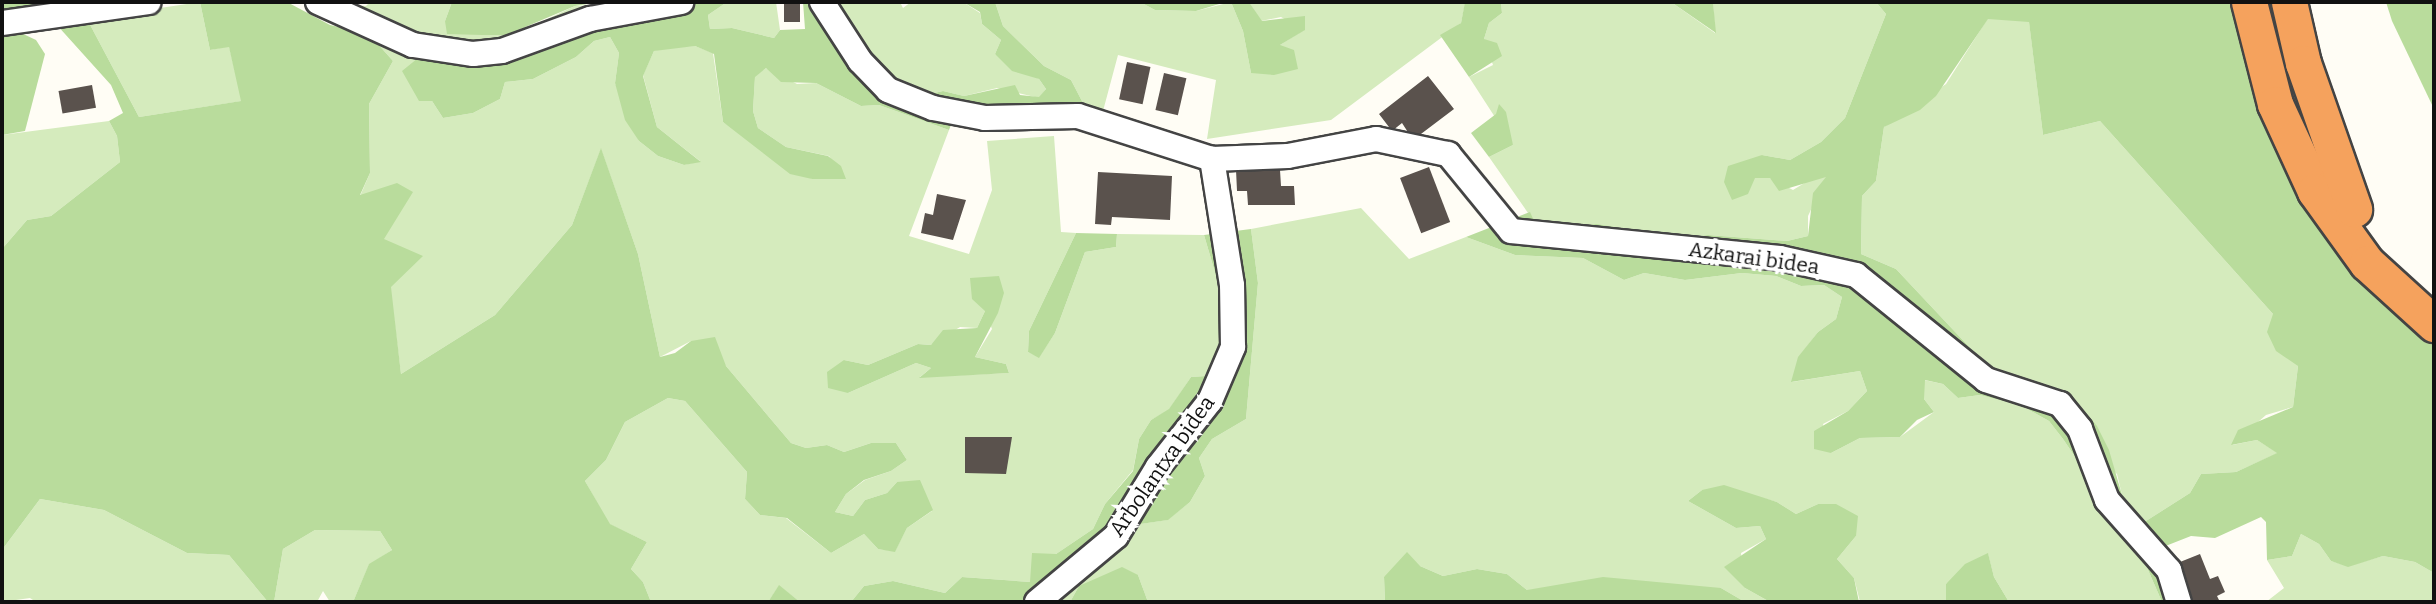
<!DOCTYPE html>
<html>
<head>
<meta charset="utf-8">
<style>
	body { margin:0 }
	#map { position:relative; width:2436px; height:604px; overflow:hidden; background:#fffdf5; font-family:Bitter,serif }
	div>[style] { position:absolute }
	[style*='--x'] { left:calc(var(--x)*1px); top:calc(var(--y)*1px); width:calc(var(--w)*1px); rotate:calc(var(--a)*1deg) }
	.green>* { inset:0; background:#d5ebbd }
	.forest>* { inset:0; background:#b9dc9c }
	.building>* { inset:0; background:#5a524d; transform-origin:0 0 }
	.roads { filter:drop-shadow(2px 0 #444) drop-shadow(-2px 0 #444) drop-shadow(0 2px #444) drop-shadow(0 -2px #444) }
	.minor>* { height:24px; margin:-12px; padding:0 12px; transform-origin:12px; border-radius:12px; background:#fff }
	.highway>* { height:35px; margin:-17.5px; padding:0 17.5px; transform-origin:17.5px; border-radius:17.5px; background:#f5a25d }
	span { translate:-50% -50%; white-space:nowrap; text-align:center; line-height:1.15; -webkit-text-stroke:7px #fff; paint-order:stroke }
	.street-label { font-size:21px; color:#111 }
	.frame { position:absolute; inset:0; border:4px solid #111; pointer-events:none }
</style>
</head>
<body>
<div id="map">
	<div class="green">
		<i style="clip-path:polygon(200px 2px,210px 50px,229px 46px,242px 101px,139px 117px,87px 19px)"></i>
		<i style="clip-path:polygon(370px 2px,452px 2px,445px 21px,530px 27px,575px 6px,648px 2px,492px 46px,427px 42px,351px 5px,366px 6px)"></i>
		<i style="clip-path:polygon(727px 2px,776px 2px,780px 30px,774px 38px,732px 28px,710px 29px,708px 15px)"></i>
		<i style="clip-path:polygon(834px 2px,900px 2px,903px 8px,911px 2px,963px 2px,980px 13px,982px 24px,1001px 40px,995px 54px,1039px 79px,1046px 89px,1039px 98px,997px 88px,964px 96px,943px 91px,926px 95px,890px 78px,870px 59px)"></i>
		<i style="clip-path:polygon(995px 2px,1140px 2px,1155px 10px,1196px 11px,1231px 2px,1243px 31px,1251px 73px,1280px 45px,1304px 30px,1281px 17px,1261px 21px,1249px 2px,1465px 4px,1461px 23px,1331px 120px,1207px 139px,1216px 80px,1118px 55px,1103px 111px,1084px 105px,1071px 80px,1044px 66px,1003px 26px)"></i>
		<i style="clip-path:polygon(1501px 2px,1671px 2px,1715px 33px,1713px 2px,1876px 2px,1886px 14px,1845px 118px,1821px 142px,1790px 160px,1762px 155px,1755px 178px,1770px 178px,1793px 190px,1811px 179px,1827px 176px,1808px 216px,1808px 236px,1787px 241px,1708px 235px,1679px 238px,1535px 223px,1489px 157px,1513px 145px,1469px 77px,1493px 65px,1484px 39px,1489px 23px,1502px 13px)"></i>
		<i style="clip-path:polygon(1988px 18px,2029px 21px,2043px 135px,2100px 121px,2273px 314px,2298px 366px,2293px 407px,2266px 415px,2232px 445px,2257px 440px,2278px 453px,2236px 472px,2201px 474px,2190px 493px,2146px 521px,2134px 515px,2122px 495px,2117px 474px,2010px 379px,1989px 368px,1896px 269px,1861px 254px,1862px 196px,1876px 181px,1884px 127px,1946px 84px)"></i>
		<i style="clip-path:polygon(evenodd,369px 34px,423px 54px,432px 101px,443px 118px,473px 113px,500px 99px,505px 82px,533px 79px,576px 57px,594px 41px,610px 37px,619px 53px,615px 83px,639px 141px,658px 156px,684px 165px,700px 161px,657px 127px,643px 75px,654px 51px,666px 47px,695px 46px,713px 53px,723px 122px,812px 179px,845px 179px,829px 156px,786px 147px,758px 128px,753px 111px,755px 76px,766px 68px,797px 84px,816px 83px,861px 106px,879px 105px,949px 130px,909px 236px,969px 254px,992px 190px,987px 141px,1054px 136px,1061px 232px,1076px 233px,1029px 331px,1028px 352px,1039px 357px,1055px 333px,1085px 252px,1116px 247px,1117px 234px,1204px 235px,1219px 286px,1223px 335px,1206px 376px,1191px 377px,1169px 410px,1151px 420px,1139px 439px,1133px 470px,1105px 504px,1093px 529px,1056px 554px,1030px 582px,962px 577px,945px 593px,893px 581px,864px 586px,851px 602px,800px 602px,779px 586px,768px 602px,651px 602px,643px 582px,631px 569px,647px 542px,609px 524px,585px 481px,606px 460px,625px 422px,668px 398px,685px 401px,747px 472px,745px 499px,760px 515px,786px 518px,831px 553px,864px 534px,878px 549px,895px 551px,907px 528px,932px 511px,897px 482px,887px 493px,865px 500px,853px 516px,835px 512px,846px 494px,865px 480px,891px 471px,907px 460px,896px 443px,871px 443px,844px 452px,827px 445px,806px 448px,791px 443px,726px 366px,691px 341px,660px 357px,638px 254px,601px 149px,572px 225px,495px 315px,401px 374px,384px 239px,360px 196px,370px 173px,369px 104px,393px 61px,369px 34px,985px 311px,992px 329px,975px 357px,1006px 364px,1009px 373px,920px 377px,931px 368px,916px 363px,848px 393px,844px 360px,868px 365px,918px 344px,931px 345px,960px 327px,977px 328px,985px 311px)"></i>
		<i style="clip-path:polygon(109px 121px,117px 136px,120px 162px,51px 216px,27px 220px,2px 249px,2px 135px)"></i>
		<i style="clip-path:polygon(1361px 208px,1409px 259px,1466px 237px,1515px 255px,1583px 258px,1624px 280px,1644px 273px,1685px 280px,1742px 273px,1776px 276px,1801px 286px,1824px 285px,1842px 297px,1836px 319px,1818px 332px,1799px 357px,1792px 382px,1860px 371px,1867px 391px,1848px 411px,1823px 424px,1831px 453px,1860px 438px,1900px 437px,1934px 412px,1924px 399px,1924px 380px,1943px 384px,1958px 398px,1980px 395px,2022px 406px,2049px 421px,2063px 439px,2142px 556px,2162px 602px,2009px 602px,1994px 577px,1988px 554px,1946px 584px,1946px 602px,1860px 602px,1854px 578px,1837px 559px,1856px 536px,1818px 504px,1796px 514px,1777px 502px,1755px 496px,1702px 490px,1688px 501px,1736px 528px,1760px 526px,1766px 539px,1741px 553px,1745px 588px,1770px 602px,1745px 602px,1721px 588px,1527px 590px,1507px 574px,1477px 569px,1443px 576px,1420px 566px,1384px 577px,1385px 602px,1148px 602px,1138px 575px,1079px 586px,1070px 602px,1023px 602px,1113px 528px,1167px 520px,1190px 502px,1205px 476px,1199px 458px,1212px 439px,1246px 419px,1258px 283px,1251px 229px)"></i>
		<i style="clip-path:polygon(40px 499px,104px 510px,187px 553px,229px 555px,268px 602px,36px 602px,30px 598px,2px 602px,2px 550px)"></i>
		<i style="clip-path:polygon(315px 530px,380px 531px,392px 550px,369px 565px,353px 602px,330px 602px,323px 591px,317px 602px,274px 602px,283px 549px)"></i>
		<i style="clip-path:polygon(2301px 534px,2319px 544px,2331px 561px,2348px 566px,2383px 556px,2415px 562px,2434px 573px,2434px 602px,2266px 602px,2284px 588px,2267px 560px,2292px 556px)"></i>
	</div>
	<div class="forest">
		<i style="clip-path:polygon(2px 2px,89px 2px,2px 13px)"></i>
		<i style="clip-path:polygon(200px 2px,287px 2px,330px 25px,369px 34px,393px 61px,369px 104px,370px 173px,360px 195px,397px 183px,413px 192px,384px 239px,423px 256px,391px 287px,401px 374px,495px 315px,572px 225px,601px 148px,638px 254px,660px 357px,675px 353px,691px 341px,715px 337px,726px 366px,791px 443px,806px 448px,827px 445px,844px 452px,871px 443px,896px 443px,907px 460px,891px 471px,864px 480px,846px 494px,835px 512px,853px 516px,865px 500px,887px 493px,897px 482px,920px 480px,933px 510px,907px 528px,895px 552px,878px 549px,864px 534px,831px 553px,787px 518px,760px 515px,745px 499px,747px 472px,685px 401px,668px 398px,625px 422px,606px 460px,585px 481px,610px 524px,647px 542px,631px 569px,643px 582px,651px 602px,353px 602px,369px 564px,392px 550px,380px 531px,315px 530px,283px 549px,274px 602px,268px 602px,229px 555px,187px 553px,104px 510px,40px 499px,2px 550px,2px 249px,27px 220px,51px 216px,120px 162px,117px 136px,109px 121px,123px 113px,111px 85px,56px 24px,87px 19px,139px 117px,241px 101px,229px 47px,210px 50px)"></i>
		<i style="clip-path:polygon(452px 2px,600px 2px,575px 6px,506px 35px,482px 35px,447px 34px,445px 21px)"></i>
		<i style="clip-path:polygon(699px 2px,727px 2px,708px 15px,710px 29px,732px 28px,774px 38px,780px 30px,805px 29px,803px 2px,834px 2px,847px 26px,890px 78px,926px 95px,943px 91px,964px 96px,1015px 85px,1020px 95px,1039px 97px,1046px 89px,1039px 79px,1012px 71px,995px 54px,1001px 40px,982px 24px,980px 12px,963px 2px,995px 2px,1003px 26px,1044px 66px,1071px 80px,1084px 105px,959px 105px,949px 130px,879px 105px,861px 106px,816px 83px,781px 82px,766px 68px,755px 77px,753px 111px,758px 128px,786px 147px,828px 156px,841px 166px,846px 179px,812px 179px,790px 174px,723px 122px,714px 54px,695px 46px,654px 51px,643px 76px,657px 127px,701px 162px,684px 165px,658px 156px,639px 141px,625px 120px,615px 83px,619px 53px,610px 37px,594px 41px,576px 57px,533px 79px,505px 82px,500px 99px,473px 113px,443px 118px,432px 101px,419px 101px,402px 71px,423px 54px,677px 12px)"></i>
		<i style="clip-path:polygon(1140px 2px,1226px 2px,1196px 11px,1155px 10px)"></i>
		<i style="clip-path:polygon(1231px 2px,1249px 2px,1262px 21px,1305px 16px,1305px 30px,1280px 45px,1294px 50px,1298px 69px,1274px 75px,1251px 73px,1243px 31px)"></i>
		<i style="clip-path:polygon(1465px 2px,1501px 2px,1502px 13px,1489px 23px,1484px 39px,1497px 43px,1502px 56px,1469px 77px,1440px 35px,1461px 23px)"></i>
		<i style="clip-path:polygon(1671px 2px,1713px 2px,1716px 33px)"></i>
		<i style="clip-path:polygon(evenodd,1876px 2px,2249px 2px,2287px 135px,2409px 321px,2434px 343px,2434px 573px,2415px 562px,2383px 556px,2348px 567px,2331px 561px,2319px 544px,2301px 534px,2292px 556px,2267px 560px,2266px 522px,2261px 517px,2215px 538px,2191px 536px,2163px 547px,2187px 602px,2162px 602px,2142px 556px,2097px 504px,2086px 473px,2063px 439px,2049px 421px,2022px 406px,1980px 395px,1958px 398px,1943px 384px,1925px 380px,1924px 399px,1934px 412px,1917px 420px,1900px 437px,1860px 438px,1831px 453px,1814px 449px,1814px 431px,1848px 411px,1867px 391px,1860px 371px,1791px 382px,1798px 357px,1818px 332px,1836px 319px,1842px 297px,1824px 285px,1801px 286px,1776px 276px,1742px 273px,1685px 280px,1644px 273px,1624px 280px,1583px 258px,1515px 255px,1466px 237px,1530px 212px,1535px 223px,1569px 229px,1596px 224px,1679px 238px,1708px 235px,1787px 241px,1808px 236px,1813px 193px,1826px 177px,1779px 191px,1770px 178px,1755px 178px,1748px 194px,1732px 200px,1724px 182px,1728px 166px,1762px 155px,1790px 160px,1821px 142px,1845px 118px,1886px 14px,1876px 2px,1988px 19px,2029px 22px,2043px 135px,2100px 121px,2273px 314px,2267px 332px,2276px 351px,2298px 366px,2293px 407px,2238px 430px,2231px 445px,2257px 440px,2277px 453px,2236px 472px,2201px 474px,2190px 493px,2146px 521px,2134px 515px,2122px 495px,2109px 450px,2097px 426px,2072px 396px,2039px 382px,2010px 379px,1989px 368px,1896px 269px,1861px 254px,1862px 196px,1876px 181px,1884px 127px,1920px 110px,1936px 96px,1988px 19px)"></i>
		<i style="clip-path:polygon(2386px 2px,2434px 2px,2434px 109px,2392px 21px)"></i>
		<i style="clip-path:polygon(2px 32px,19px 32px,36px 40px,45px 54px,25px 131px,2px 135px)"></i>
		<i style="clip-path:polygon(1499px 104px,1506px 112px,1513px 145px,1489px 157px,1471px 133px,1496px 114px)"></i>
		<i style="clip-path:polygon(1251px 229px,1258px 283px,1246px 419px,1212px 439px,1199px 458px,1205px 476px,1190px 502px,1168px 520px,1113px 528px,1023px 602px,851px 602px,864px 586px,893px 581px,945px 593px,962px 577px,1030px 582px,1032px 553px,1056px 554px,1093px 529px,1105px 504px,1133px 471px,1139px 439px,1151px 420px,1169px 409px,1191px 377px,1206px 376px,1223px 335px,1219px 286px,1204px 235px)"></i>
		<i style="clip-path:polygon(1076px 233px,1117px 234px,1116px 247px,1085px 252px,1055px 333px,1039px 358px,1028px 352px,1029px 331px)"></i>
		<i style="clip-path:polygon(999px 276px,1004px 293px,998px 313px,975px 357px,1006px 364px,1009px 373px,919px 378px,931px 368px,916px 363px,848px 393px,828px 388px,827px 372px,844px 360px,868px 365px,918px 344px,931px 345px,943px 330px,977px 328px,985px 311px,972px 299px,970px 278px)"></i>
		<i style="clip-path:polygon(1724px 485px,1777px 502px,1796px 514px,1818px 504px,1836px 504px,1858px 516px,1856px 536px,1837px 559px,1854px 578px,1859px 602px,1770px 602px,1745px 588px,1724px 567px,1766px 539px,1760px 526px,1736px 528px,1688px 501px,1702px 490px)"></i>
		<i style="clip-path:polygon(1407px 552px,1420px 566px,1443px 576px,1477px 569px,1507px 574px,1527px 590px,1603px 577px,1721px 588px,1745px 602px,1385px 602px,1384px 577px)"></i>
		<i style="clip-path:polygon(1988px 553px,1994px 577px,2009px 602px,1946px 602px,1946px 584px,1965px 564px)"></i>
		<i style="clip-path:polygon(1122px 567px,1138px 575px,1148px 602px,1070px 602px,1079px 586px)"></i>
		<i style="clip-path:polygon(779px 585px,800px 602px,768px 602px)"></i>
	</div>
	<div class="building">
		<i style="left:784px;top:2px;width:16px;height:20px"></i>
		<i style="left:1127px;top:62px;width:24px;height:38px;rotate:12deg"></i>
		<i style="left:1164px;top:73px;width:23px;height:38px;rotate:13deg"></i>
		<i style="clip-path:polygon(1428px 76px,1454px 109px,1413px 140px,1402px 123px,1392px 131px,1379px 114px)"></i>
		<i style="left:92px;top:85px;width:23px;height:34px;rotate:80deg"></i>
		<i style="left:1429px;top:167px;width:59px;height:31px;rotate:69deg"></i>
		<i style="clip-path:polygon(1236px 170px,1280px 170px,1281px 186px,1294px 186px,1295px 205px,1248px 205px,1247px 191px,1237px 191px)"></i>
		<i style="clip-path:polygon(1098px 172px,1172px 176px,1170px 220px,1112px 217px,1111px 225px,1095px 224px)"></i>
		<i style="clip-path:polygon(937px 194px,966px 200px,953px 240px,921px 233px,925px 213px,933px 215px)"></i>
		<i style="clip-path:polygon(965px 437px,1012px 437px,1006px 474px,965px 473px)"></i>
		<i style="clip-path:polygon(2200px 554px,2210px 579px,2218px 576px,2225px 592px,2217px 596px,2220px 602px,2183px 602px,2175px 564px)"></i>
	</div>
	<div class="roads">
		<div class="minor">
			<i style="--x:318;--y:2;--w:104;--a:24.4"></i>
			<i style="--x:413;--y:45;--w:61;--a:8.5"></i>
			<i style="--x:473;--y:54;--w:29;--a:-6"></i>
			<i style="--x:502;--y:51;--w:94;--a:-20"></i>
			<i style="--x:590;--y:19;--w:93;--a:-10.6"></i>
			<i style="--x:822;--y:2;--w:70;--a:57.2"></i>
			<i style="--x:860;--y:61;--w:40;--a:46"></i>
			<i style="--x:888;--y:90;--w:48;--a:21.8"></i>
			<i style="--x:933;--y:108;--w:53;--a:10.9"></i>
			<i style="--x:985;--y:118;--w:93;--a:-1.2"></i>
			<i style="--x:1078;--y:116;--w:141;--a:17.8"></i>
			<i style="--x:1212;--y:159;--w:76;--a:-2.3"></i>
			<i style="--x:1288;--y:156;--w:90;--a:-10.9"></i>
			<i style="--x:1376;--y:139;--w:74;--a:11.8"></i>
			<i style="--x:1448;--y:154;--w:99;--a:50.7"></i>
			<i style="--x:1511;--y:231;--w:270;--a:5.7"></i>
			<i style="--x:1780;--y:258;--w:78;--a:12.6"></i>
			<i style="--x:1856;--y:275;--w:167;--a:38.9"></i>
			<i style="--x:1986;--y:380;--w:78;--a:18"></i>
			<i style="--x:2060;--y:404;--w:32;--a:51"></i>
			<i style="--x:2080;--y:429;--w:76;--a:69.2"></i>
			<i style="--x:2107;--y:500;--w:94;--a:48.5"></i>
			<i style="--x:2169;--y:570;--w:34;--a:73"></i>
			<i style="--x:2;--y:23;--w:148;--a:-8.1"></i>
			<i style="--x:1037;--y:602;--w:103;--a:-39.9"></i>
			<i style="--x:1116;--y:536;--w:81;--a:-58.7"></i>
			<i style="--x:1158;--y:467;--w:84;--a:-51.8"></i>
			<i style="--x:1210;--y:401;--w:59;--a:-66.9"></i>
			<i style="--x:1233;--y:347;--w:62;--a:-90.9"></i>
			<i style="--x:1232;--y:285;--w:128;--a:-99"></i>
		</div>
		<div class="highway">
			<i style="--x:2249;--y:2;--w:105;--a:75.7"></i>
			<i style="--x:2275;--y:104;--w:96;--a:65.3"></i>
			<i style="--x:2315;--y:191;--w:89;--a:54.2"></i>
			<i style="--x:2367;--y:263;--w:91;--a:42.3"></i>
			<i style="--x:2289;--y:2;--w:63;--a:77.1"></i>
			<i style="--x:2303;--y:63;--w:155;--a:70.7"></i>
		</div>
	</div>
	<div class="street-label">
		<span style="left:1754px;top:258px;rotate:8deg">Azkarai bidea</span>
		<span style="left:1162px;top:466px;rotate:-55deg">Arbolantxa bidea</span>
	</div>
	<div class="frame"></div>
</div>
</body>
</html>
